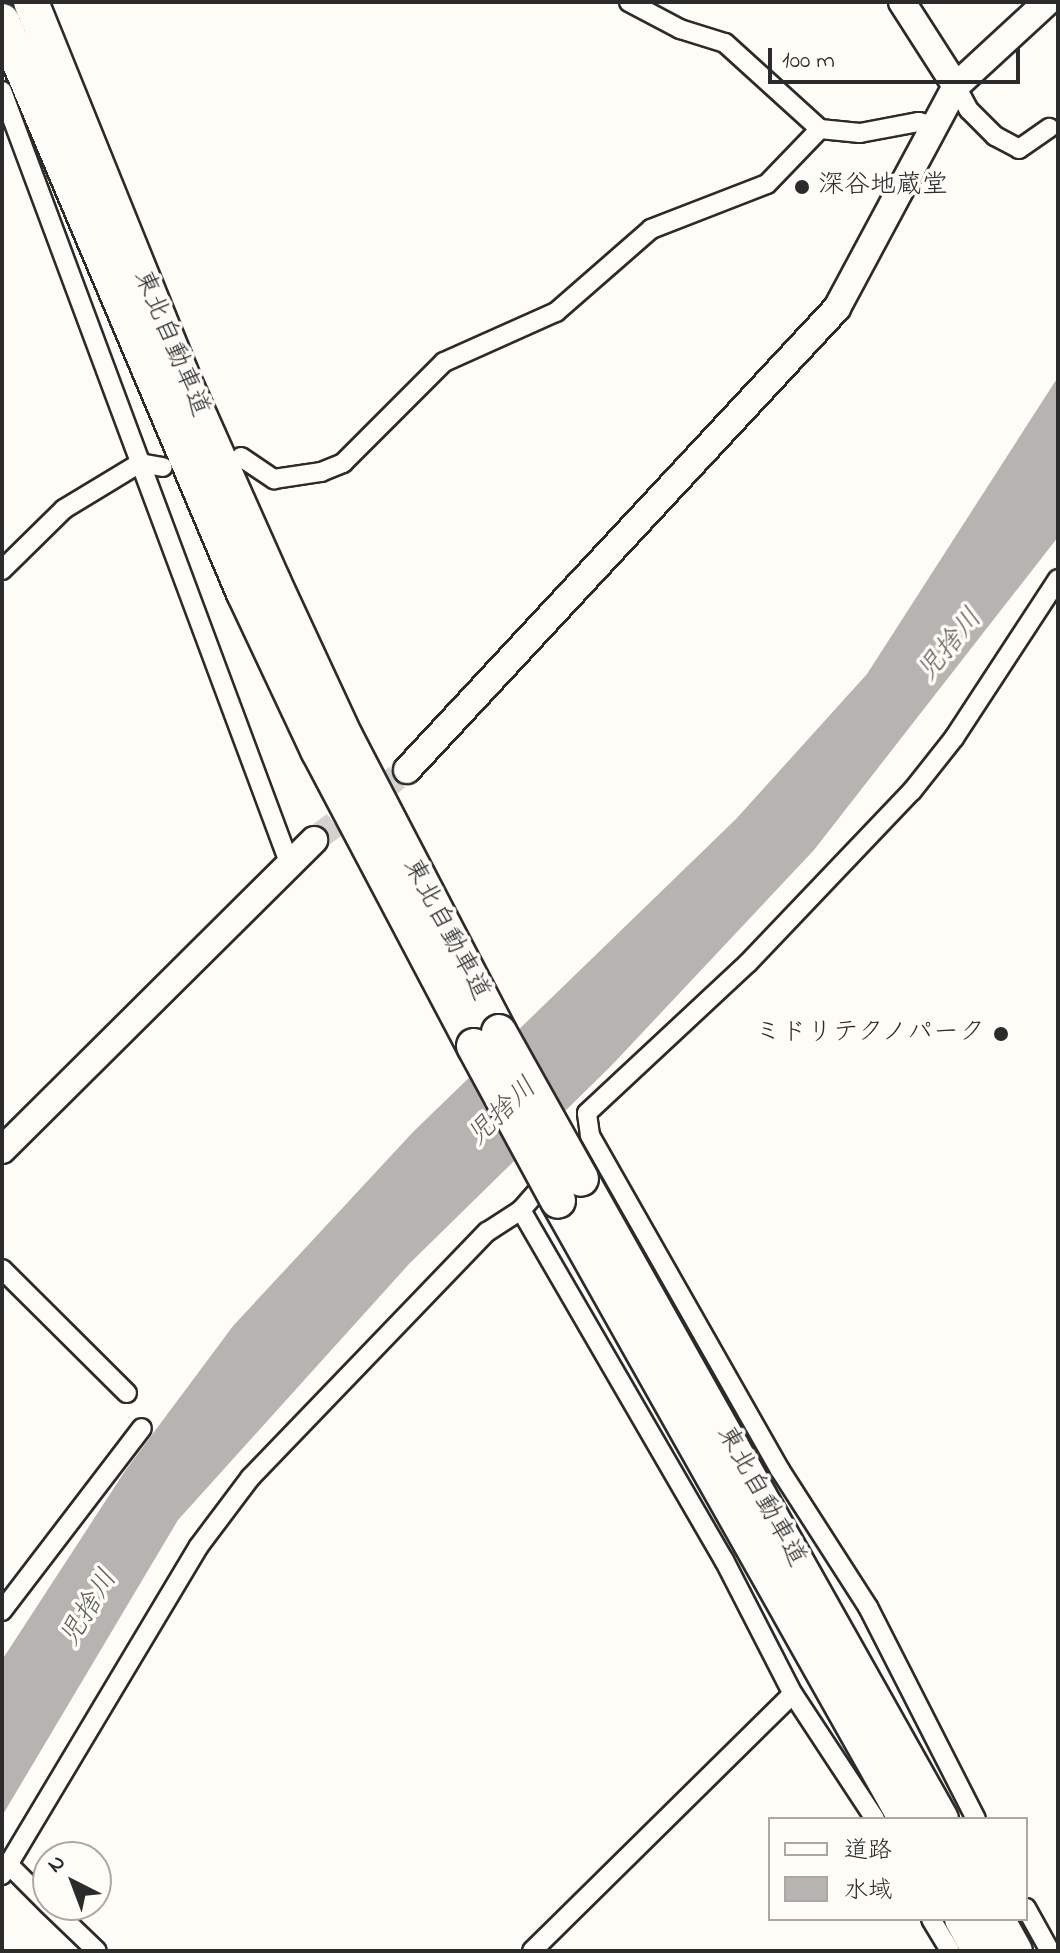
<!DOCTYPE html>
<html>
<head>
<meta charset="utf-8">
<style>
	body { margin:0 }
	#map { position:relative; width:1060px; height:1953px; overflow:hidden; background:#fdfcf7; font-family:"Indie Flower","Klee One",sans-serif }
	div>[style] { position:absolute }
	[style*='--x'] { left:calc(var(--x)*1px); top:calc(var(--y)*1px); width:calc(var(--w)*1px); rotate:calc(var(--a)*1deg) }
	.water>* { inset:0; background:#b5b4b1 }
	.secondary-tunnel>* { height:26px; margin-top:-13px; transform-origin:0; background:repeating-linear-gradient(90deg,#d3d2ce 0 26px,transparent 0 39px) }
	.roads { filter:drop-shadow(2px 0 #2b2b2b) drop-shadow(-2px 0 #2b2b2b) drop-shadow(0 2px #2b2b2b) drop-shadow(0 -2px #2b2b2b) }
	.street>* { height:18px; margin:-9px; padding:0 9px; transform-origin:9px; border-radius:9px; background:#fdfcf7 }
	.secondary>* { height:26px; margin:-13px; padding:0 13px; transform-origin:13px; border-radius:13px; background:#fdfcf7 }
	.highway>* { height:34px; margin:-17px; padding:0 17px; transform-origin:17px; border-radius:17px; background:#fdfcf7 }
	.bridges { filter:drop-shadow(2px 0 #2b2b2b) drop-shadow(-2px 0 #2b2b2b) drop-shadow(0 2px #2b2b2b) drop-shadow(0 -2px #2b2b2b) }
	.highway-bridge>* { height:34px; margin:-17px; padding:0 17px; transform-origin:17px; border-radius:17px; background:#fdfcf7 }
	.dots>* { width:22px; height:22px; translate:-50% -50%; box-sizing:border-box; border:4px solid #fdfcf7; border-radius:50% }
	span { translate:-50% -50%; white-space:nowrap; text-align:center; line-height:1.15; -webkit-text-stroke:7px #fdfcf7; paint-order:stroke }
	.poi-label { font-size:26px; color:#2b2b2b }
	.left { translate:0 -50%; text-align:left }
	.right { translate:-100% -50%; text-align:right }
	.street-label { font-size:26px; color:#2b2b2b }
	.water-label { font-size:28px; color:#5b5b5a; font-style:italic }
	.frame { position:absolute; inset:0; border:4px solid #2b2b2b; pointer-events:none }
	.legend { position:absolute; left:768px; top:1817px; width:260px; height:104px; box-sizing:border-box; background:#fdfcf7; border:2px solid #a9a8a5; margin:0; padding:10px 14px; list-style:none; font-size:24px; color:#2b2b2b }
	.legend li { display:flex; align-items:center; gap:16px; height:40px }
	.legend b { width:40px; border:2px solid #a9a8a5 }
	.north { position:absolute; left:32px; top:1841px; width:80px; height:80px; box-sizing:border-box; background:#fdfcf7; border:2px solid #a9a8a5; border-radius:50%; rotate:318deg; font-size:22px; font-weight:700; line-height:32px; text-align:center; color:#2b2b2b }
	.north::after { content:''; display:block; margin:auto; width:28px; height:36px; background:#2b2b2b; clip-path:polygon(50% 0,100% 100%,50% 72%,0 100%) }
	.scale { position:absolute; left:768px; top:48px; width:252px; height:36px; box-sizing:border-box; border:4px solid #2b2b2b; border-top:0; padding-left:10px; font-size:24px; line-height:28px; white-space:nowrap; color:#2b2b2b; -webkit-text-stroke:6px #fdfcf7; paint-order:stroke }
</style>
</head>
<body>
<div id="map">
	<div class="water">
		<i style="clip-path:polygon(1058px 377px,1058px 537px,814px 850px,611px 1066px,409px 1264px,178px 1520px,2px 1816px,2px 1660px,125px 1471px,233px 1326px,413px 1132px,736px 819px,867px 674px)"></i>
	</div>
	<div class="secondary-tunnel">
		<i style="--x:314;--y:840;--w:116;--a:-37"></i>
	</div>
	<div class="roads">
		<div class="street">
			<i style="--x:629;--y:2;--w:58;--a:27.9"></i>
			<i style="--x:680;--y:29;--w:47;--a:17.3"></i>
			<i style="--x:725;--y:43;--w:128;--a:42.2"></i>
			<i style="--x:820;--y:129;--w:40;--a:5.7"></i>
			<i style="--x:860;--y:133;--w:60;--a:-10.6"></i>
			<i style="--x:919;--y:122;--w:11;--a:15"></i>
			<i style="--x:956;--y:86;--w:27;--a:62"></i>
			<i style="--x:969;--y:110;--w:37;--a:45"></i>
			<i style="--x:995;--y:136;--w:27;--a:28"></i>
			<i style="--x:1019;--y:149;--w:37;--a:-35"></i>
			<i style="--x:2;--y:91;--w:826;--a:69.59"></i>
			<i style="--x:241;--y:457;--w:40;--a:34"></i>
			<i style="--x:274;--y:479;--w:48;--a:-8.5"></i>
			<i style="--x:321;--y:472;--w:24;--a:-22"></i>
			<i style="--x:343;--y:463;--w:143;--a:-45"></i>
			<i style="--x:444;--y:362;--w:123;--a:-24.1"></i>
			<i style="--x:556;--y:312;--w:126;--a:-41.1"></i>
			<i style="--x:651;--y:229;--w:124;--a:-21.2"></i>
			<i style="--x:767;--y:184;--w:76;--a:-46.1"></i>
			<i style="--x:2;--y:570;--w:87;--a:-44.5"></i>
			<i style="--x:64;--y:509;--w:89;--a:-31.2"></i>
			<i style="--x:140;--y:463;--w:23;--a:10"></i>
			<i style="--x:521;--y:1210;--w:405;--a:59.9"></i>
			<i style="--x:724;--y:1560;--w:151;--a:62.8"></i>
			<i style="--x:793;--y:1694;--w:149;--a:56.7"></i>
			<i style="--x:2;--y:1269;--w:176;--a:44.8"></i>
			<i style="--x:2;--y:1611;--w:230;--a:-52.6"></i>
			<i style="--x:976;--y:1819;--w:238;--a:-117"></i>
			<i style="--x:868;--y:1607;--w:163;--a:-122.7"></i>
			<i style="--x:780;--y:1470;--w:385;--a:-119.6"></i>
			<i style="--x:590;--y:1135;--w:22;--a:-98"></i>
			<i style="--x:587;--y:1113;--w:220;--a:-43"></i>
			<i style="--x:748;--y:963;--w:238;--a:-46.4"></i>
			<i style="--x:912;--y:791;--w:68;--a:-51.6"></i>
			<i style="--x:954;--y:738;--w:190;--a:-56.8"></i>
			<i style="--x:9;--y:1865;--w:55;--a:45"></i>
			<i style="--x:2;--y:1875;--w:383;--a:-59.1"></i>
			<i style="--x:199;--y:1546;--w:85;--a:-53.1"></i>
			<i style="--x:250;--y:1478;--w:342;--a:-46.1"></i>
			<i style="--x:487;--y:1232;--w:40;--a:-32.9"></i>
			<i style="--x:521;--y:1210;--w:43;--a:-48.8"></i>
			<i style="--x:49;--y:1905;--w:66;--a:43.8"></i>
			<i style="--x:1026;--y:1908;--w:49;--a:60.8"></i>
			<i style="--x:931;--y:1919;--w:37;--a:59"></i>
			<i style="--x:532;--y:1951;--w:366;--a:-44.6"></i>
		</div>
		<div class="secondary">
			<i style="--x:902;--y:2;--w:100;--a:57.3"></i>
			<i style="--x:407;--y:770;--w:631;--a:-47.05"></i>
			<i style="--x:837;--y:308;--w:252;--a:-61.8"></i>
			<i style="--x:956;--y:86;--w:124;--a:-42.7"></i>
			<i style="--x:2;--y:1150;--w:440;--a:-44.8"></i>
		</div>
		<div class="highway">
			<i style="--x:31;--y:2;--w:409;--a:68"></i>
			<i style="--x:184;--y:381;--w:219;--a:66"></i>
			<i style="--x:273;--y:581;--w:173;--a:65.1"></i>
			<i style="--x:346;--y:738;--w:331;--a:62.5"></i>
			<i style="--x:2;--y:21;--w:621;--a:67.07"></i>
			<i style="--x:244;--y:593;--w:174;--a:64.8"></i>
			<i style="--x:318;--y:750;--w:335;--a:62.2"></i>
			<i style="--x:581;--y:1179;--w:734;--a:60.64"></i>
			<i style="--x:558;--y:1201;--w:709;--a:60.62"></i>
			<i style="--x:962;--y:1919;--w:37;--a:61"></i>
			<i style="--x:997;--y:1919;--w:37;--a:61"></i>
		</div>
	</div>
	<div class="bridges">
		<div class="highway-bridge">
			<i style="--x:499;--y:1032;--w:168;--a:60.8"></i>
			<i style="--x:474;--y:1046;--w:176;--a:61.5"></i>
		</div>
	</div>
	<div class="dots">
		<i style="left:802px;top:187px;background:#2b2b2b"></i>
		<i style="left:1001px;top:1034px;background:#2b2b2b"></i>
	</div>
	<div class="poi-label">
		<span class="left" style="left:818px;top:187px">深谷地蔵堂</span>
		<span class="right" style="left:985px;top:1034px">ミドリテクノパーク</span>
	</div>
	<div class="street-label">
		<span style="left:170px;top:344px;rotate:67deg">東北自動車道</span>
		<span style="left:445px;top:930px;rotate:62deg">東北自動車道</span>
		<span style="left:760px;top:1497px;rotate:61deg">東北自動車道</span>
	</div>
	<div class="water-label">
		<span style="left:951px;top:646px;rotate:-51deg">児捨川</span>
		<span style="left:503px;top:1113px;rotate:-44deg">児捨川</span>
		<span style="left:90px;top:1609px;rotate:-59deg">児捨川</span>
	</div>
	<div class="frame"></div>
	<ul class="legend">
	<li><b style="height:10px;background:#fdfcf7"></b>道路</li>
	<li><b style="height:22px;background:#b5b4b1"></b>水域</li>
	</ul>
	<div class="north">N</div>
	<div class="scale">100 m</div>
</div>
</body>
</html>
